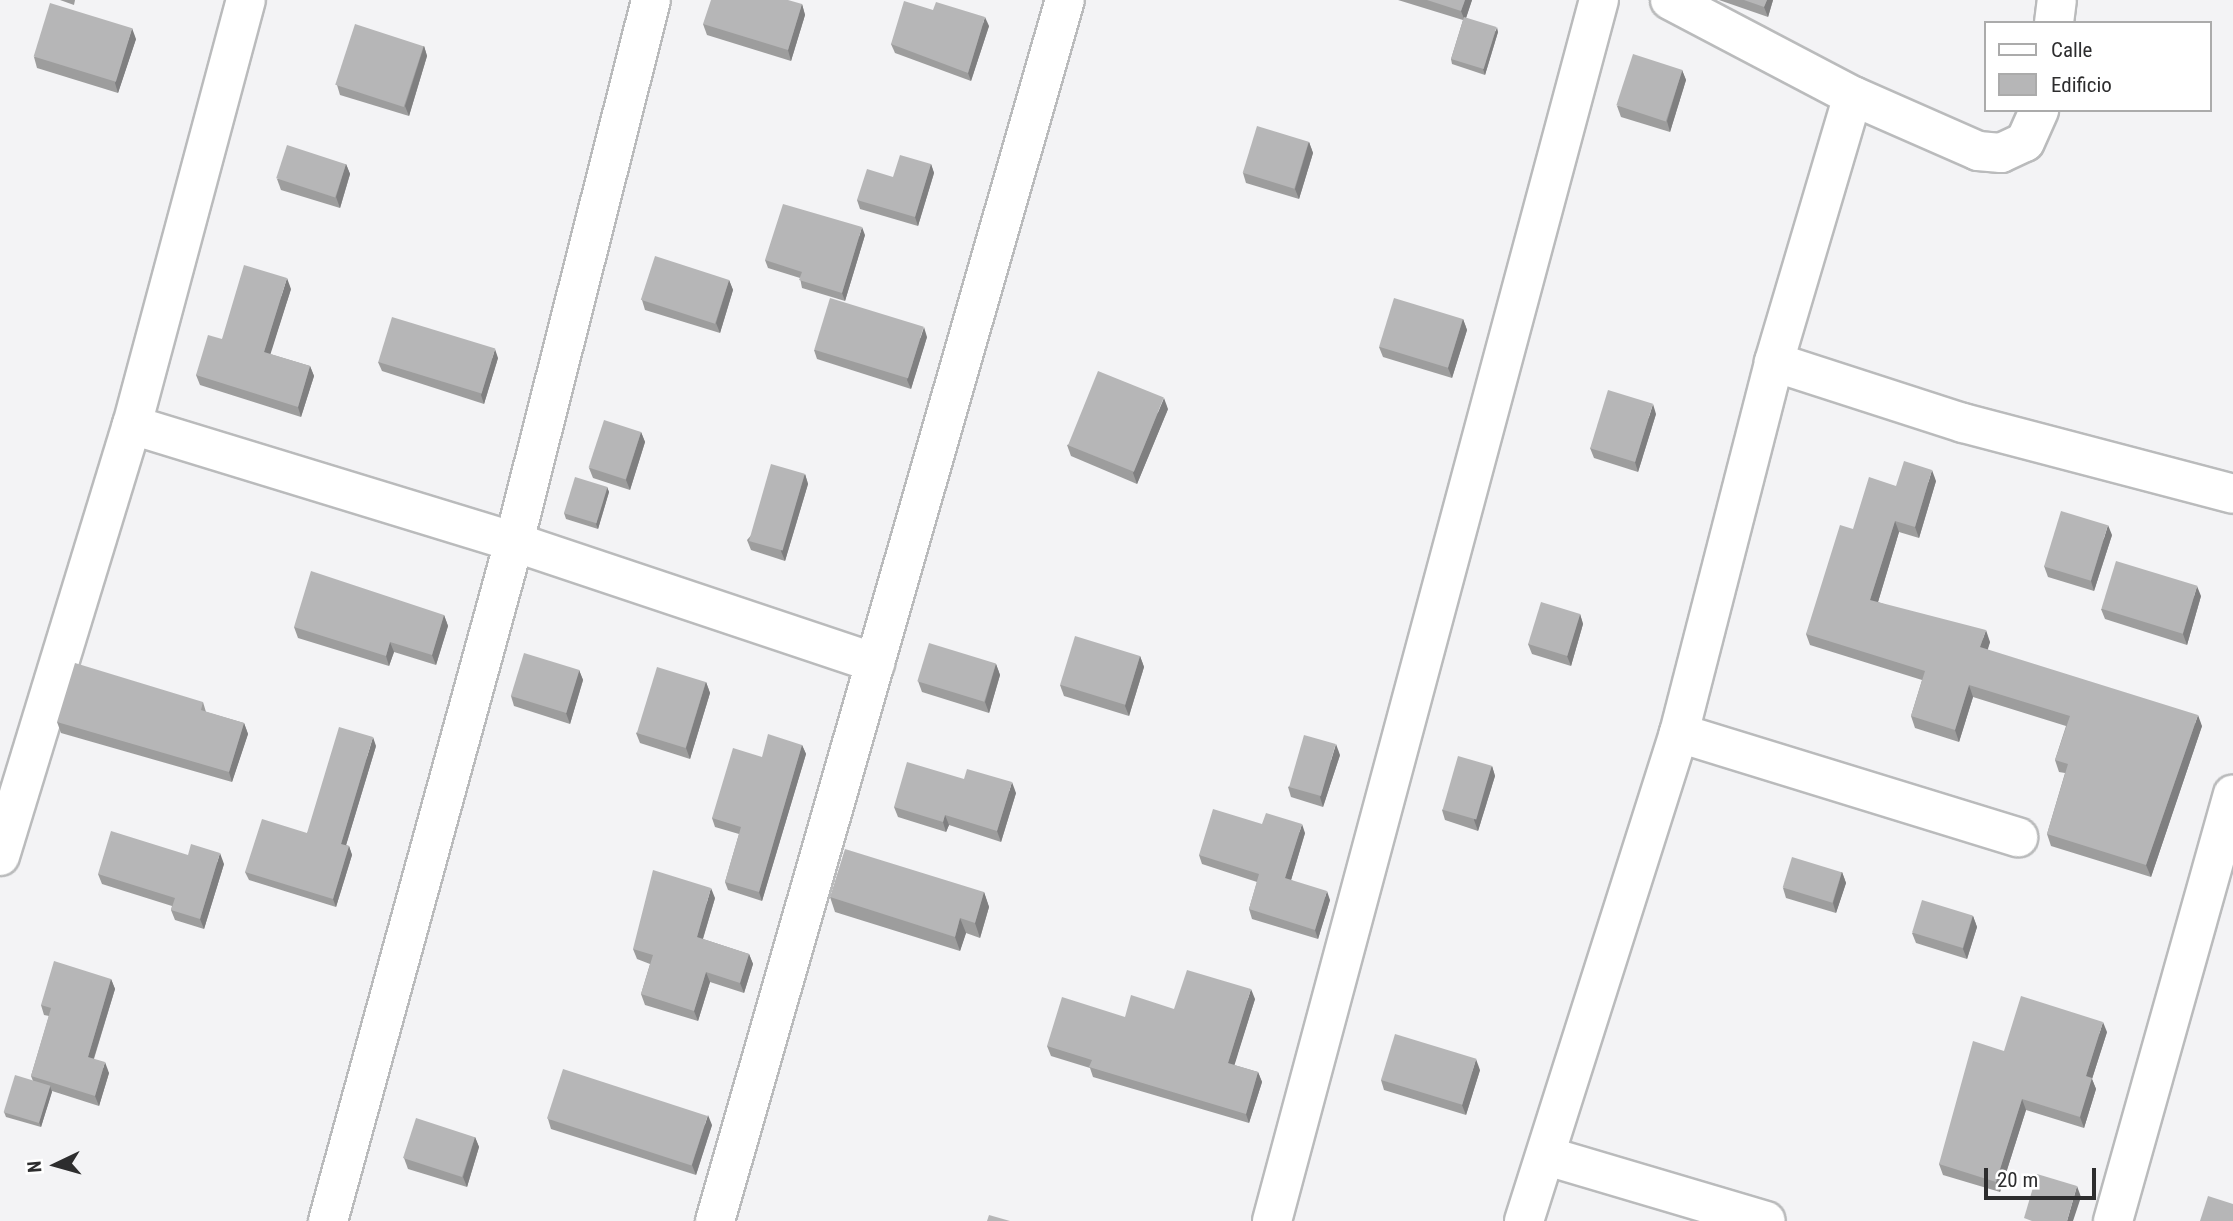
<!DOCTYPE html>
<html>
<head>
<meta charset="utf-8">
<style>
	body { margin:0 }
	#map { position:relative; width:2233px; height:1221px; overflow:hidden; background:#f3f3f5; font-family:"Roboto Condensed",sans-serif }
	div>[style] { position:absolute }
	[style*='--x'] { left:calc(var(--x)*1px); top:calc(var(--y)*1px); width:calc(var(--w)*1px); rotate:calc(var(--a)*1deg) }
	.roads { filter:drop-shadow(2px 0 #babbbc) drop-shadow(-2px 0 #babbbc) drop-shadow(0 2px #babbbc) drop-shadow(0 -2px #babbbc) }
	.minor>* { height:38px; margin:-19px; padding:0 19px; transform-origin:19px; border-radius:19px; background:#fff }
	.wall>* { inset:0; background:#9d9d9d }
	.shaded-wall>* { inset:0; background:#7f7f80 }
	.building>* { inset:0; background:#b6b6b7; transform-origin:0 0 }
	span { translate:-50% -50%; white-space:nowrap; text-align:center; line-height:1.15; -webkit-text-stroke:5px #fff; paint-order:stroke }
	.legend { position:absolute; left:1984px; top:21px; width:228px; height:91px; box-sizing:border-box; background:#fff; border:2px solid #ababab; margin:0; padding:9px 12px; list-style:none; font-size:21px; color:#2d2d2e }
	.legend li { display:flex; align-items:center; gap:14px; height:35px }
	.legend b { width:35px; border:2px solid #ababab }
	.north { position:absolute; left:21px; top:1130px; width:70px; height:70px; -webkit-text-stroke:5px #fff; paint-order:stroke; rotate:265deg; font-size:19px; font-weight:700; line-height:28px; text-align:center; color:#2d2d2e }
	.north::after { content:''; display:block; margin:auto; width:24px; height:32px; background:#2d2d2e; clip-path:polygon(50% 0,100% 100%,50% 72%,0 100%) }
	.scale { position:absolute; left:1984px; top:1168px; width:112px; height:32px; box-sizing:border-box; border:4px solid #2d2d2e; border-top:0; padding-left:9px; font-size:21px; line-height:24px; white-space:nowrap; color:#2d2d2e; -webkit-text-stroke:5px #fff; paint-order:stroke }
</style>
</head>
<body>
<div id="map">
	<div class="roads">
		<div class="minor">
			<i style="--x:1670;--y:0;--w:207;--a:27.7"></i>
			<i style="--x:1853;--y:96;--w:137;--a:23.7"></i>
			<i style="--x:1978;--y:151;--w:23;--a:5"></i>
			<i style="--x:2001;--y:153;--w:26;--a:-25"></i>
			<i style="--x:2025;--y:142;--w:35;--a:-66"></i>
			<i style="--x:2054;--y:23;--w:23;--a:-83"></i>
			<i style="--x:1774;--y:362;--w:199;--a:17.9"></i>
			<i style="--x:1963;--y:423;--w:279;--a:14.7"></i>
			<i style="--x:132;--y:425;--w:400;--a:17"></i>
			<i style="--x:514;--y:542;--w:381;--a:18.5"></i>
			<i style="--x:1679;--y:733;--w:355;--a:17.1"></i>
			<i style="--x:0;--y:856;--w:451;--a:-73"></i>
			<i style="--x:132;--y:425;--w:440;--a:-75"></i>
			<i style="--x:1547;--y:1156;--w:228;--a:16.5"></i>
			<i style="--x:328;--y:1221;--w:704;--a:-74.68"></i>
			<i style="--x:514;--y:542;--w:559;--a:-75.81"></i>
			<i style="--x:715;--y:1221;--w:1270;--a:-74.01"></i>
			<i style="--x:1272;--y:1221;--w:1264;--a:-75.01"></i>
			<i style="--x:1524;--y:1221;--w:512;--a:-72.38"></i>
			<i style="--x:1679;--y:733;--w:383;--a:-75.6"></i>
			<i style="--x:1774;--y:362;--w:277;--a:-73.5"></i>
			<i style="--x:2113;--y:1221;--w:443;--a:-74.3"></i>
		</div>
	</div>
	<div class="wall">
		<i style="clip-path:polygon(60px 0,75px 0,74px 5px)"></i>
		<i style="clip-path:polygon(1398px 0,1472px 0,1466px 18px,1498px 32px,1485px 75px,1452px 64px,1451px 59px,1463px 20px)"></i>
		<i style="clip-path:polygon(1719px 0,1773px 0,1768px 17px)"></i>
		<i style="clip-path:polygon(802px 4px,805px 15px,791px 61px,707px 35px,703px 24px)"></i>
		<i style="clip-path:polygon(933px 10px,989px 26px,971px 81px,895px 53px,891px 44px)"></i>
		<i style="clip-path:polygon(136px 39px,118px 93px,37px 68px,34px 57px)"></i>
		<i style="clip-path:polygon(424px 46px,427px 56px,409px 116px,340px 95px,337px 85px)"></i>
		<i style="clip-path:polygon(1682px 70px,1686px 80px,1670px 132px,1621px 117px,1617px 106px)"></i>
		<i style="clip-path:polygon(1309px 142px,1313px 153px,1299px 199px,1246px 183px,1243px 173px)"></i>
		<i style="clip-path:polygon(346px 164px,350px 174px,340px 208px,281px 190px,277px 179px)"></i>
		<i style="clip-path:polygon(931px 164px,934px 173px,918px 226px,860px 209px,857px 200px,893px 177px)"></i>
		<i style="clip-path:polygon(865px 235px,845px 301px,802px 288px,800px 278px,768px 268px,765px 260px)"></i>
		<i style="clip-path:polygon(729px 280px,733px 290px,720px 333px,645px 310px,642px 300px)"></i>
		<i style="clip-path:polygon(291px 289px,270px 354px,310px 366px,314px 376px,301px 417px,200px 385px,196px 375px,222px 339px)"></i>
		<i style="clip-path:polygon(1463px 319px,1467px 330px,1452px 378px,1383px 357px,1379px 347px)"></i>
		<i style="clip-path:polygon(927px 337px,911px 389px,817px 359px,814px 350px)"></i>
		<i style="clip-path:polygon(498px 358px,484px 404px,382px 371px,378px 362px)"></i>
		<i style="clip-path:polygon(1168px 409px,1137px 484px,1071px 456px,1067px 445px)"></i>
		<i style="clip-path:polygon(1656px 414px,1638px 472px,1594px 458px,1590px 448px)"></i>
		<i style="clip-path:polygon(641px 432px,645px 442px,630px 490px,593px 478px,589px 468px)"></i>
		<i style="clip-path:polygon(805px 474px,808px 484px,785px 561px,751px 550px,747px 540px)"></i>
		<i style="clip-path:polygon(1936px 481px,1919px 538px,1899px 532px,1878px 602px,1990px 642px,1987px 650px,2202px 726px,2151px 877px,2051px 846px,2047px 834px,2065px 773px,2059px 772px,2055px 760px,2066px 726px,1973px 697px,1959px 742px,1915px 728px,1911px 716px,1922px 680px,1810px 645px,1806px 634px,1896px 486px)"></i>
		<i style="clip-path:polygon(607px 487px,609px 492px,598px 529px,566px 519px,564px 513px)"></i>
		<i style="clip-path:polygon(2112px 535px,2094px 591px,2048px 577px,2044px 566px)"></i>
		<i style="clip-path:polygon(2201px 596px,2187px 645px,2105px 619px,2101px 609px)"></i>
		<i style="clip-path:polygon(1580px 614px,1583px 624px,1571px 666px,1532px 654px,1528px 644px)"></i>
		<i style="clip-path:polygon(444px 615px,448px 626px,436px 665px,394px 652px,389px 666px,298px 638px,294px 627px)"></i>
		<i style="clip-path:polygon(1140px 656px,1144px 667px,1129px 716px,1064px 696px,1060px 685px)"></i>
		<i style="clip-path:polygon(996px 664px,1000px 675px,989px 713px,922px 692px,918px 681px)"></i>
		<i style="clip-path:polygon(579px 670px,583px 680px,570px 724px,514px 706px,511px 696px)"></i>
		<i style="clip-path:polygon(706px 682px,710px 693px,690px 759px,640px 743px,636px 733px)"></i>
		<i style="clip-path:polygon(203px 702px,206px 712px,244px 723px,248px 734px,232px 782px,61px 733px,57px 722px)"></i>
		<i style="clip-path:polygon(802px 745px,806px 754px,762px 901px,728px 890px,725px 882px,739px 834px,715px 827px,712px 818px,762px 757px)"></i>
		<i style="clip-path:polygon(376px 746px,346px 845px,349px 846px,352px 855px,336px 907px,249px 880px,245px 872px,307px 833px)"></i>
		<i style="clip-path:polygon(1340px 755px,1323px 807px,1291px 797px,1288px 787px)"></i>
		<i style="clip-path:polygon(1492px 766px,1495px 776px,1478px 831px,1445px 820px,1442px 810px)"></i>
		<i style="clip-path:polygon(964px 779px,1016px 793px,1001px 842px,949px 825px,946px 832px,898px 817px,894px 807px)"></i>
		<i style="clip-path:polygon(1262px 824px,1305px 833px,1291px 880px,1330px 900px,1318px 939px,1252px 919px,1249px 909px,1257px 882px,1202px 864px,1199px 855px)"></i>
		<i style="clip-path:polygon(188px 855px,224px 864px,204px 929px,175px 920px,171px 910px,172px 906px,102px 884px,98px 874px)"></i>
		<i style="clip-path:polygon(1842px 872px,1846px 883px,1836px 913px,1786px 898px,1783px 888px)"></i>
		<i style="clip-path:polygon(984px 892px,989px 907px,980px 938px,966px 933px,960px 951px,835px 912px,830px 897px)"></i>
		<i style="clip-path:polygon(715px 898px,703px 939px,749px 954px,753px 964px,744px 993px,710px 982px,698px 1021px,645px 1005px,641px 994px,650px 964px,637px 959px,633px 949px)"></i>
		<i style="clip-path:polygon(1973px 916px,1977px 927px,1967px 959px,1916px 943px,1912px 933px)"></i>
		<i style="clip-path:polygon(111px 979px,115px 989px,94px 1059px,109px 1073px,99px 1106px,52px 1091px,41px 1127px,6px 1117px,4px 1112px,33px 1081px,31px 1076px,49px 1016px,44px 1015px,41px 1005px)"></i>
		<i style="clip-path:polygon(1255px 999px,1234px 1065px,1258px 1072px,1262px 1082px,1249px 1123px,1093px 1077px,1090px 1068px,1051px 1056px,1047px 1046px,1125px 1017px,1174px 1009px)"></i>
		<i style="clip-path:polygon(2107px 1032px,2092px 1079px,2096px 1089px,2084px 1128px,2026px 1110px,2000px 1192px,1943px 1175px,1939px 1164px,2004px 1051px)"></i>
		<i style="clip-path:polygon(1480px 1070px,1466px 1115px,1384px 1090px,1381px 1080px)"></i>
		<i style="clip-path:polygon(548px 1119px,712px 1125px,696px 1175px,551px 1129px)"></i>
		<i style="clip-path:polygon(475px 1137px,479px 1147px,467px 1187px,408px 1169px,404px 1158px)"></i>
	</div>
	<div class="shaded-wall">
		<i style="clip-path:polygon(1465px 0,1472px 0,1465px 21px,1461px 11px)"></i>
		<i style="clip-path:polygon(1767px 0,1773px 0,1768px 17px,1764px 7px)"></i>
		<i style="clip-path:polygon(802px 4px,805px 15px,791px 61px,788px 50px)"></i>
		<i style="clip-path:polygon(985px 17px,989px 26px,971px 81px,968px 73px)"></i>
		<i style="clip-path:polygon(1497px 27px,1498px 32px,1485px 75px,1483px 69px)"></i>
		<i style="clip-path:polygon(132px 28px,136px 39px,118px 93px,115px 83px)"></i>
		<i style="clip-path:polygon(424px 46px,427px 56px,409px 116px,405px 106px)"></i>
		<i style="clip-path:polygon(1682px 70px,1686px 80px,1670px 132px,1667px 121px)"></i>
		<i style="clip-path:polygon(1309px 142px,1313px 153px,1299px 199px,1295px 189px)"></i>
		<i style="clip-path:polygon(346px 164px,350px 174px,340px 208px,336px 197px)"></i>
		<i style="clip-path:polygon(931px 164px,934px 173px,918px 226px,915px 217px)"></i>
		<i style="clip-path:polygon(862px 227px,865px 235px,845px 301px,842px 293px)"></i>
		<i style="clip-path:polygon(287px 278px,291px 289px,268px 362px,264px 352px)"></i>
		<i style="clip-path:polygon(729px 280px,733px 290px,720px 333px,716px 323px)"></i>
		<i style="clip-path:polygon(1463px 319px,1467px 330px,1452px 378px,1448px 368px)"></i>
		<i style="clip-path:polygon(924px 327px,927px 337px,911px 389px,907px 380px)"></i>
		<i style="clip-path:polygon(495px 349px,498px 358px,484px 404px,481px 395px)"></i>
		<i style="clip-path:polygon(310px 366px,314px 376px,301px 417px,298px 407px)"></i>
		<i style="clip-path:polygon(1164px 398px,1168px 409px,1137px 484px,1133px 473px)"></i>
		<i style="clip-path:polygon(1653px 404px,1656px 414px,1638px 472px,1635px 462px)"></i>
		<i style="clip-path:polygon(641px 432px,645px 442px,630px 490px,626px 480px)"></i>
		<i style="clip-path:polygon(1932px 470px,1936px 481px,1919px 538px,1915px 527px)"></i>
		<i style="clip-path:polygon(805px 474px,808px 484px,785px 561px,781px 551px)"></i>
		<i style="clip-path:polygon(607px 487px,609px 492px,598px 529px,596px 524px)"></i>
		<i style="clip-path:polygon(1895px 521px,1899px 532px,1875px 612px,1870px 600px)"></i>
		<i style="clip-path:polygon(2108px 525px,2112px 535px,2094px 591px,2091px 581px)"></i>
		<i style="clip-path:polygon(2197px 586px,2201px 596px,2187px 645px,2183px 634px)"></i>
		<i style="clip-path:polygon(1580px 614px,1583px 624px,1571px 666px,1567px 656px)"></i>
		<i style="clip-path:polygon(444px 615px,448px 626px,436px 665px,432px 655px)"></i>
		<i style="clip-path:polygon(1986px 630px,1990px 642px,1985px 659px,1980px 647px)"></i>
		<i style="clip-path:polygon(390px 642px,394px 652px,389px 666px,386px 656px)"></i>
		<i style="clip-path:polygon(1140px 656px,1144px 667px,1129px 716px,1125px 706px)"></i>
		<i style="clip-path:polygon(996px 664px,1000px 675px,989px 713px,985px 702px)"></i>
		<i style="clip-path:polygon(579px 670px,583px 680px,570px 724px,566px 713px)"></i>
		<i style="clip-path:polygon(706px 682px,710px 693px,690px 759px,686px 748px)"></i>
		<i style="clip-path:polygon(1969px 685px,1973px 697px,1959px 742px,1955px 730px)"></i>
		<i style="clip-path:polygon(2198px 715px,2202px 726px,2151px 877px,2146px 865px)"></i>
		<i style="clip-path:polygon(244px 723px,248px 734px,232px 782px,229px 772px)"></i>
		<i style="clip-path:polygon(373px 737px,376px 746px,344px 852px,341px 844px)"></i>
		<i style="clip-path:polygon(1336px 744px,1340px 755px,1323px 807px,1320px 797px)"></i>
		<i style="clip-path:polygon(802px 745px,806px 754px,762px 901px,759px 892px)"></i>
		<i style="clip-path:polygon(1492px 766px,1495px 776px,1478px 831px,1474px 820px)"></i>
		<i style="clip-path:polygon(1012px 782px,1016px 793px,1001px 842px,997px 831px)"></i>
		<i style="clip-path:polygon(945px 815px,949px 825px,946px 832px,943px 822px)"></i>
		<i style="clip-path:polygon(1302px 824px,1305px 833px,1289px 887px,1285px 878px)"></i>
		<i style="clip-path:polygon(349px 846px,352px 855px,336px 907px,333px 899px)"></i>
		<i style="clip-path:polygon(220px 853px,224px 864px,204px 929px,200px 919px)"></i>
		<i style="clip-path:polygon(1842px 872px,1846px 883px,1836px 913px,1833px 903px)"></i>
		<i style="clip-path:polygon(711px 888px,715px 898px,700px 948px,697px 937px)"></i>
		<i style="clip-path:polygon(1327px 891px,1330px 900px,1318px 939px,1315px 930px)"></i>
		<i style="clip-path:polygon(984px 892px,989px 907px,980px 938px,975px 923px)"></i>
		<i style="clip-path:polygon(1973px 916px,1977px 927px,1967px 959px,1963px 949px)"></i>
		<i style="clip-path:polygon(960px 918px,966px 933px,960px 951px,955px 937px)"></i>
		<i style="clip-path:polygon(749px 954px,753px 964px,744px 993px,740px 983px)"></i>
		<i style="clip-path:polygon(706px 972px,710px 982px,698px 1021px,694px 1011px)"></i>
		<i style="clip-path:polygon(111px 979px,115px 989px,91px 1067px,88px 1057px)"></i>
		<i style="clip-path:polygon(1251px 989px,1255px 999px,1232px 1073px,1228px 1063px)"></i>
		<i style="clip-path:polygon(2103px 1022px,2107px 1032px,2092px 1079px,2096px 1089px,2084px 1128px,2080px 1117px,2086px 1076px)"></i>
		<i style="clip-path:polygon(1476px 1059px,1480px 1070px,1466px 1115px,1462px 1105px)"></i>
		<i style="clip-path:polygon(105px 1062px,109px 1073px,99px 1106px,95px 1096px)"></i>
		<i style="clip-path:polygon(1258px 1072px,1262px 1082px,1249px 1123px,1246px 1114px)"></i>
		<i style="clip-path:polygon(50px 1086px,52px 1092px,41px 1127px,39px 1122px)"></i>
		<i style="clip-path:polygon(2022px 1099px,2026px 1110px,2000px 1192px,1996px 1182px)"></i>
		<i style="clip-path:polygon(708px 1115px,712px 1125px,696px 1175px,692px 1165px)"></i>
		<i style="clip-path:polygon(475px 1137px,479px 1147px,467px 1187px,463px 1177px)"></i>
		<i style="clip-path:polygon(2077px 1186px,2081px 1197px,2073px 1221px,2067px 1221px)"></i>
	</div>
	<div class="building">
		<i style="clip-path:polygon(711px 0,788px 0,802px 4px,788px 50px,703px 24px)"></i>
		<i style="clip-path:polygon(1427px 0,1465px 0,1461px 11px)"></i>
		<i style="clip-path:polygon(1744px 0,1767px 0,1764px 7px)"></i>
		<i style="clip-path:polygon(904px 1px,933px 10px,936px 2px,985px 17px,968px 73px,891px 44px)"></i>
		<i style="left:50px;top:3px;width:86px;height:56px;rotate:17deg"></i>
		<i style="left:1464px;top:17px;width:34px;height:44px;rotate:17deg"></i>
		<i style="left:355px;top:24px;width:72px;height:64px;rotate:18deg"></i>
		<i style="left:1633px;top:54px;width:52px;height:54px;rotate:18deg"></i>
		<i style="left:1257px;top:126px;width:54px;height:49px;rotate:17deg"></i>
		<i style="left:287px;top:145px;width:62px;height:35px;rotate:18deg"></i>
		<i style="clip-path:polygon(900px 155px,931px 164px,915px 217px,857px 200px,867px 169px,893px 177px)"></i>
		<i style="clip-path:polygon(783px 204px,862px 227px,842px 293px,799px 280px,802px 272px,765px 260px)"></i>
		<i style="left:655px;top:256px;width:78px;height:46px;rotate:18deg"></i>
		<i style="clip-path:polygon(244px 265px,287px 278px,264px 352px,310px 366px,298px 407px,196px 375px,208px 335px,222px 339px)"></i>
		<i style="left:830px;top:298px;width:98px;height:54px;rotate:17deg"></i>
		<i style="left:1394px;top:298px;width:72px;height:51px;rotate:17deg"></i>
		<i style="left:392px;top:317px;width:108px;height:47px;rotate:17deg"></i>
		<i style="left:1098px;top:371px;width:71px;height:80px;rotate:22deg"></i>
		<i style="left:1608px;top:390px;width:47px;height:61px;rotate:17deg"></i>
		<i style="left:604px;top:420px;width:39px;height:50px;rotate:18deg"></i>
		<i style="clip-path:polygon(1904px 461px,1932px 470px,1915px 527px,1895px 521px,1870px 600px,1986px 630px,1980px 647px,2198px 715px,2146px 865px,2047px 834px,2068px 764px,2055px 760px,2070px 716px,1969px 685px,1955px 730px,1911px 716px,1925px 671px,1806px 634px,1840px 525px,1853px 529px,1869px 477px,1896px 486px)"></i>
		<i style="left:771px;top:464px;width:35px;height:80px;rotate:16deg"></i>
		<i style="left:575px;top:477px;width:34px;height:38px;rotate:17deg"></i>
		<i style="left:2061px;top:511px;width:49px;height:58px;rotate:17deg"></i>
		<i style="left:2116px;top:561px;width:85px;height:50px;rotate:17deg"></i>
		<i style="clip-path:polygon(311px 571px,444px 615px,432px 655px,390px 642px,386px 656px,294px 627px)"></i>
		<i style="left:1541px;top:602px;width:41px;height:44px;rotate:17deg"></i>
		<i style="left:1075px;top:636px;width:68px;height:51px;rotate:17deg"></i>
		<i style="left:929px;top:643px;width:70px;height:40px;rotate:17deg"></i>
		<i style="left:524px;top:653px;width:58px;height:45px;rotate:17deg"></i>
		<i style="clip-path:polygon(75px 663px,203px 702px,201px 710px,244px 723px,229px 772px,57px 722px)"></i>
		<i style="left:657px;top:667px;width:51px;height:69px;rotate:17deg"></i>
		<i style="clip-path:polygon(339px 727px,373px 737px,341px 844px,349px 846px,333px 899px,245px 872px,262px 819px,307px 833px)"></i>
		<i style="clip-path:polygon(768px 734px,802px 745px,759px 892px,725px 882px,741px 827px,712px 818px,733px 748px,762px 757px)"></i>
		<i style="left:1304px;top:735px;width:33px;height:54px;rotate:16deg"></i>
		<i style="left:1458px;top:756px;width:35px;height:56px;rotate:16deg"></i>
		<i style="clip-path:polygon(907px 762px,964px 779px,967px 769px,1012px 782px,997px 831px,945px 815px,943px 822px,894px 807px)"></i>
		<i style="clip-path:polygon(1213px 809px,1262px 824px,1266px 813px,1302px 824px,1285px 878px,1327px 891px,1315px 930px,1249px 909px,1259px 874px,1199px 855px)"></i>
		<i style="clip-path:polygon(111px 831px,188px 855px,191px 844px,220px 853px,200px 919px,171px 910px,175px 898px,98px 874px)"></i>
		<i style="clip-path:polygon(845px 849px,984px 892px,975px 923px,960px 918px,955px 937px,830px 897px)"></i>
		<i style="left:1792px;top:857px;width:52px;height:32px;rotate:17deg"></i>
		<i style="clip-path:polygon(653px 870px,711px 888px,697px 937px,749px 954px,740px 983px,706px 972px,694px 1011px,641px 994px,653px 955px,633px 949px)"></i>
		<i style="left:1922px;top:900px;width:53px;height:34px;rotate:17deg"></i>
		<i style="clip-path:polygon(54px 961px,111px 979px,88px 1057px,105px 1062px,95px 1096px,31px 1076px,51px 1008px,41px 1005px)"></i>
		<i style="clip-path:polygon(1187px 970px,1251px 989px,1228px 1063px,1258px 1072px,1246px 1114px,1089px 1067px,1092px 1060px,1047px 1046px,1062px 997px,1125px 1017px,1131px 995px,1174px 1009px)"></i>
		<i style="clip-path:polygon(2021px 996px,2103px 1022px,2086px 1076px,2092px 1078px,2080px 1117px,2022px 1099px,1996px 1182px,1939px 1164px,1973px 1041px,2004px 1051px)"></i>
		<i style="left:1395px;top:1034px;width:85px;height:48px;rotate:17deg"></i>
		<i style="left:563px;top:1069px;width:152px;height:52px;rotate:18deg"></i>
		<i style="left:15px;top:1075px;width:37px;height:39px;rotate:17deg"></i>
		<i style="left:416px;top:1118px;width:62px;height:42px;rotate:18deg"></i>
		<i style="clip-path:polygon(2037px 1174px,2077px 1186px,2067px 1221px,2032px 1221px,2024px 1218px)"></i>
		<i style="clip-path:polygon(2208px 1196px,2233px 1204px,2233px 1221px,2200px 1221px)"></i>
		<i style="clip-path:polygon(989px 1215px,1010px 1221px,987px 1221px)"></i>
	</div>
	<ul class="legend">
	<li><b style="height:9px;background:#fff"></b>Calle</li>
	<li><b style="height:19px;background:#b6b6b7"></b>Edificio</li>
	</ul>
	<div class="north">N</div>
	<div class="scale">20 m</div>
</div>
</body>
</html>
